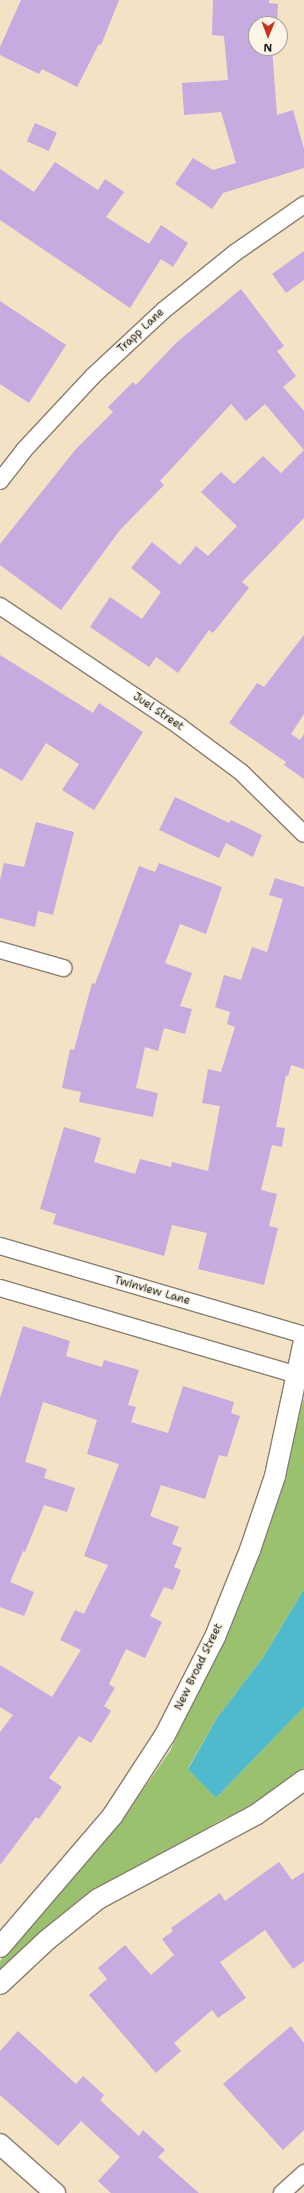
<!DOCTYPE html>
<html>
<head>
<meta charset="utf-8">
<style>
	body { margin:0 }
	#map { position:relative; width:304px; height:2193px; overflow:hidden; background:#f3e2c4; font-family:"Shantell Sans",sans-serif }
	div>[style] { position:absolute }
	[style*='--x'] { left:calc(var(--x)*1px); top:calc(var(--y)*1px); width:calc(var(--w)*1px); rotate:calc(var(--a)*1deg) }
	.green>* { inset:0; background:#9ac26e }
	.water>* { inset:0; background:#50bacd }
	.building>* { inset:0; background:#c5abe0; transform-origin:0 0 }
	.roads { filter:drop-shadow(1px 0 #887f70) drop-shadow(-1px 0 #887f70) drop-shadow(0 1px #887f70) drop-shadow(0 -1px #887f70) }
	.minor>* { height:16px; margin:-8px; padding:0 8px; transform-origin:8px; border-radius:8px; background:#fff }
	.tertiary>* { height:20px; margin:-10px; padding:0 10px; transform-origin:10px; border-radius:10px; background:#fff }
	span { translate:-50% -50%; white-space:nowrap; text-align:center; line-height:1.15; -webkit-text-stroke:3.5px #fcf5e5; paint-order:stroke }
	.street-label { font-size:11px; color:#1c1c1c }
	.north { position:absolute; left:248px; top:16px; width:40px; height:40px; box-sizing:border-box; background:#fcf5e5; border:1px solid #a29e95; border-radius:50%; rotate:181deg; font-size:11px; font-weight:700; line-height:16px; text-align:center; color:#1c1c1c }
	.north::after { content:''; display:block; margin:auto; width:14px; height:18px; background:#c8321e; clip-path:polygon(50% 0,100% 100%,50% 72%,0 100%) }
</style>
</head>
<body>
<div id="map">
	<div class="green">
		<i style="clip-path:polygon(304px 1398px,304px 1589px,264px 1656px,217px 1718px,188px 1768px,216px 1798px,304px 1707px,304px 1772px,277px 1795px,223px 1819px,87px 1896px,0 1978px,0 1961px,119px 1824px,170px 1751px,215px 1657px,252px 1568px)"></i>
	</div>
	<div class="water">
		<i style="clip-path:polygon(304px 1589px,304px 1707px,216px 1798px,188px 1769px,217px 1718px,264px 1656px)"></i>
	</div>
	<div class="building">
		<i style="clip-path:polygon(21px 0,119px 0,101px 45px,99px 44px,77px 87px,42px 69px,39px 74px,0 55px,0 47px)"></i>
		<i style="clip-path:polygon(213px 0,269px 0,269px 3px,278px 4px,277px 24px,256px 24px,256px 48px,272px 48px,277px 115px,293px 110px,304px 149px,304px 168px,223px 193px,212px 209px,175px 184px,193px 158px,213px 170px,236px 163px,221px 112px,184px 115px,182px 83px,228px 80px,224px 36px,212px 35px)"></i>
		<i style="left:35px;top:123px;width:24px;height:20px;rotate:24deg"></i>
		<i style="clip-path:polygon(55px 162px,98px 190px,105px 179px,124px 192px,106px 217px,149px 244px,161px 225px,188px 243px,173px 267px,161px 259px,130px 308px,0 220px,0 169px,34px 192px)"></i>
		<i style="clip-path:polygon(304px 251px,304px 280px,286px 293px,272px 274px)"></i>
		<i style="clip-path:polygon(241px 289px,284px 346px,277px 351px,296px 376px,283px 387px,304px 411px,304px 450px,265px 404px,246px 421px,231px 404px,160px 481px,164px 485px,120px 530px,61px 610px,0 565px,0 544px,76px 449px,113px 412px,108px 407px,133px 382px,136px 385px,177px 342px)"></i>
		<i style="clip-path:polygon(0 301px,66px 345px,29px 403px,0 384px)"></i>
		<i style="clip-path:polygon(304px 450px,304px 518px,242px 582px,249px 588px,213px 633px,209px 630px,178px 673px,156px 657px,149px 667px,90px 627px,110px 597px,142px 619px,161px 592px,131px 568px,152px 542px,180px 565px,196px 546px,208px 556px,237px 526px,201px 492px,221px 472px,234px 484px,263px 456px,281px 473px)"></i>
		<i style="clip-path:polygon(304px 635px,304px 714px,291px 734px,300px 740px,304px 734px,304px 779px,284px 765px,286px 762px,229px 723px,257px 683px,264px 687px)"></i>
		<i style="clip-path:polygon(0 655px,93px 713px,99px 703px,143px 732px,94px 810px,62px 790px,79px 764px,46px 743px,22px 781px,0 768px)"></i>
		<i style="clip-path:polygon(175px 797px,229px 823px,231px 820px,262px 835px,253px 857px,226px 843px,219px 858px,159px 830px)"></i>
		<i style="clip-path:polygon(36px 822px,74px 832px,53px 915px,38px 911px,35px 927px,0 918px,0 880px,4px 863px,24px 867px)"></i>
		<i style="clip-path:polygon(159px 863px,222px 887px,206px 934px,180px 924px,165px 963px,192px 973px,180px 1006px,192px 1009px,185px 1034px,164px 1028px,158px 1051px,145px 1047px,136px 1088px,158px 1093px,153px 1117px,79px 1102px,81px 1092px,62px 1088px,70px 1049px,74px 1050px,92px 983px,95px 984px,139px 866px,155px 872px)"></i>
		<i style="clip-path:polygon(275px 878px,304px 887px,304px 1069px,291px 1065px,288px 1076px,286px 1075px,276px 1127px,285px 1128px,282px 1147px,272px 1145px,261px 1190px,277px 1194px,269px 1226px,278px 1228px,264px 1285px,198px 1269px,207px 1233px,172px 1225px,164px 1256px,53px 1224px,56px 1214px,40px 1209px,64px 1127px,101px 1138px,94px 1162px,135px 1174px,140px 1159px,171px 1167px,172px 1162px,208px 1171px,220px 1106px,202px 1103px,208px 1069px,221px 1072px,235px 1027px,227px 1024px,230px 1012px,215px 1007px,224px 975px,241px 980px,252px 947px,267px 952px,283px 899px,269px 895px)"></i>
		<i style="clip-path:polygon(23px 1326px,70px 1341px,66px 1356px,102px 1367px,104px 1360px,139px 1370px,128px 1405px,136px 1407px,131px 1422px,168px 1433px,183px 1386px,234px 1402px,231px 1413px,240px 1416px,227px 1457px,219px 1455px,205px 1499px,161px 1485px,150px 1516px,179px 1527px,172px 1544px,182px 1548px,174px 1567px,181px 1570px,173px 1590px,164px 1587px,150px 1616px,162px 1622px,145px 1658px,126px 1649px,109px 1684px,115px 1688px,104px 1706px,111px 1711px,91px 1743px,79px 1736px,49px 1778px,62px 1787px,39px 1819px,36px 1817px,0 1865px,0 1732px,13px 1715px,0 1707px,0 1665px,52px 1697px,81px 1650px,60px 1640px,75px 1610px,84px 1614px,108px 1565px,84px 1556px,119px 1464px,87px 1454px,97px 1420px,43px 1402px,25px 1462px,47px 1469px,44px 1478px,75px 1488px,67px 1512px,44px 1505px,25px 1552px,23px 1551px,10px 1582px,34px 1592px,24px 1616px,0 1607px,0 1398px)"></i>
		<i style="clip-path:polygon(279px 1862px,292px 1880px,304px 1872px,304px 1961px,293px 1969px,265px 1930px,220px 1962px,246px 1998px,218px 2018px,212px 2010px,174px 2043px,181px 2051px,156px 2073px,89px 1995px,107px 1979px,98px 1968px,125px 1945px,151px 1975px,174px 1955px,162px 1939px,173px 1931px,171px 1928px,220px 1893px,225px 1901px)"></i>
		<i style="clip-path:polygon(291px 2026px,304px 2043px,304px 2130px,283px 2150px,223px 2084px)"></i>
		<i style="clip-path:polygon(18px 2031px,76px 2084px,83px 2076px,104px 2095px,100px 2100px,139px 2136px,143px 2130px,165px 2150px,158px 2157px,199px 2193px,111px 2193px,98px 2181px,120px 2157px,81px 2121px,58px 2146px,0 2095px,0 2051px)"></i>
	</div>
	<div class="roads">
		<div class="minor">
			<i style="--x:0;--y:481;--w:39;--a:-52"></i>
			<i style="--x:24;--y:450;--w:101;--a:-47"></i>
			<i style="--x:93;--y:376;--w:97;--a:-42.9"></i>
			<i style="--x:164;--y:310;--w:92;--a:-38.9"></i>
			<i style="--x:236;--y:252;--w:83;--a:-34.7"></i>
			<i style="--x:0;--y:606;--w:216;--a:33.8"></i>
			<i style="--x:179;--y:726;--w:77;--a:36.6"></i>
			<i style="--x:241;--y:772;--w:88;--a:44.5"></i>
			<i style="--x:0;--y:950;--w:66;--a:15.9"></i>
			<i style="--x:0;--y:1246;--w:317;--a:16.3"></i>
			<i style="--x:0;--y:1288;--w:309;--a:16.3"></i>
			<i style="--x:282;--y:2193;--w:30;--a:-42"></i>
		</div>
		<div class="tertiary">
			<i style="--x:0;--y:1947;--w:174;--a:-49.4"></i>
			<i style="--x:113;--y:1815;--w:95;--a:-57"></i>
			<i style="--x:165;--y:1735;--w:110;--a:-63"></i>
			<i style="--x:215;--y:1637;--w:94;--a:-68.1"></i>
			<i style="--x:250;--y:1550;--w:78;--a:-71.3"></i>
			<i style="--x:275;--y:1476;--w:138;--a:-77.9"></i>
			<i style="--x:0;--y:1984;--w:64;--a:-43.1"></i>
			<i style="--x:47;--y:1940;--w:65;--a:-38.8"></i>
			<i style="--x:98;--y:1899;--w:180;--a:-28.1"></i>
			<i style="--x:257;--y:1814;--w:58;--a:-35.9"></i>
			<i style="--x:0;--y:2144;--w:74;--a:41.7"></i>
		</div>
	</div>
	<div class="street-label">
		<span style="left:141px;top:331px;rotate:-43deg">Trapp Lane</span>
		<span style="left:158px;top:712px;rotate:34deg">Juel Street</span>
		<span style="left:152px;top:1291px;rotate:16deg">Twinview Lane</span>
		<span style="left:199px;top:1667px;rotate:-64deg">New Broad Street</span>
	</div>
	<div class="north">N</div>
</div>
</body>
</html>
